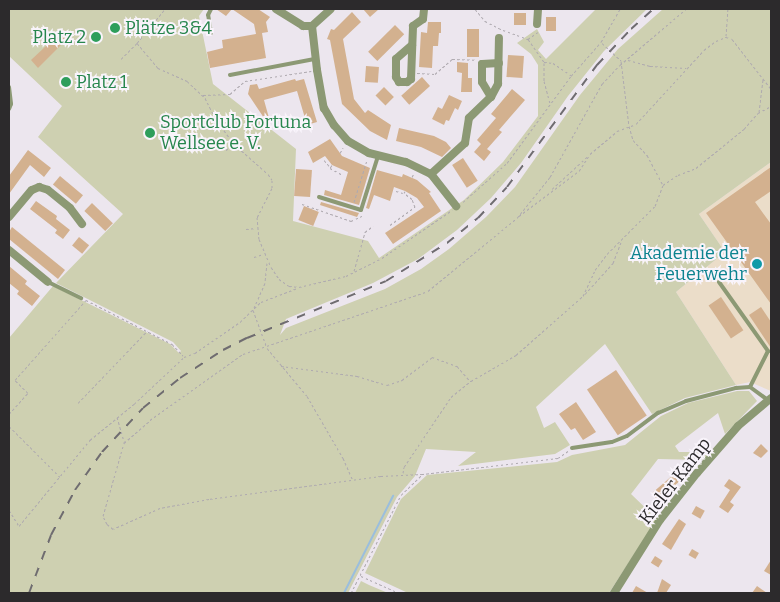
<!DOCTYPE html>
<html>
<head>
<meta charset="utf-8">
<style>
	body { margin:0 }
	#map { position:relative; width:780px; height:602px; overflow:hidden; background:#ece6ee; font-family:Bitter,serif }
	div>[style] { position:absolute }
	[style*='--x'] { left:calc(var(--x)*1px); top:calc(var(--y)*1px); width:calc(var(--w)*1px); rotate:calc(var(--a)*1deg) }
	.industrial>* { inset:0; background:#ebddc9 }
	.green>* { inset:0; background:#ced0b1 }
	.stream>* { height:2px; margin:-1px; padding:0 1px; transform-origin:1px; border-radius:1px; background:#9abede }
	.building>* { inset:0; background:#d3b18f; transform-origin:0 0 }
	.path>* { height:1px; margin-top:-0.5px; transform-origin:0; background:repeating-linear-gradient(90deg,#aea9af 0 2.5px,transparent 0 5px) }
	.lane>* { height:4px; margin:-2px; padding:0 2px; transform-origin:2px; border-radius:2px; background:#8c9974 }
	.street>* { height:8px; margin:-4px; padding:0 4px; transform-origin:4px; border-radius:4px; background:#8c9974 }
	.rail>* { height:2px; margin-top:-1px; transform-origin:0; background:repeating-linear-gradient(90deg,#6f6c70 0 9px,transparent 0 18px) }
	.dots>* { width:14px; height:14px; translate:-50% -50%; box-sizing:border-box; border:2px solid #f9f4fb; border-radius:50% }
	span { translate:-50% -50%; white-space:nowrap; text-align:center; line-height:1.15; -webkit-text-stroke:4px #f9f4fb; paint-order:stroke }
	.leisure-label { font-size:18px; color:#27864d }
	.left { translate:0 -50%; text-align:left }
	.right { translate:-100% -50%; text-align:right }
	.culture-label { font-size:18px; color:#0d838f }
	.street-label { font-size:18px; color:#2c2a2c }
	.frame { position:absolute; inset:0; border:10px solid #2c2a2c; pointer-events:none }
</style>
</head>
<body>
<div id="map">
	<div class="industrial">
		<i style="clip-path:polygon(771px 162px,771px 391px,750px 382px,736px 385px,676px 292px,725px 252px,699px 214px)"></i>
	</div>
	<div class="green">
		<i style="clip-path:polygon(9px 9px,204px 9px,199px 16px,213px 84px,296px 149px,293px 221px,368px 241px,379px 258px,464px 200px,503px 162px,538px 116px,538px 65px,531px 54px,517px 43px,537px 29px,544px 42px,538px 50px,546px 59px,596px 9px,647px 9px,604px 51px,568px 96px,521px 163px,491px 198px,457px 230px,418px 259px,373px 283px,286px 319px,280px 335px,286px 328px,385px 289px,421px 269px,449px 249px,486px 217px,515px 187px,580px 95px,618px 49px,663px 9px,771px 9px,771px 162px,699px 214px,725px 252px,676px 292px,736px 385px,685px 398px,652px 414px,605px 344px,536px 407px,544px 428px,555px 422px,570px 445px,555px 454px,458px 466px,476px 452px,426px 449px,415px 476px,397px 497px,348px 593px,9px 593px,9px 338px,53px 286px,170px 344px,179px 353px,181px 351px,173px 342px,56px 283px,123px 214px,38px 137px,62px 106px,9px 56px)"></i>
		<i style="clip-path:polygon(737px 391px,749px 391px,757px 401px,725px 434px,718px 413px,675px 446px,679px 452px,710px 452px,704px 460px,658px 459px,631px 494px,657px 519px,609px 593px,408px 593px,365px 573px,401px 499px,427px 475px,557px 462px,572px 455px,625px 445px,661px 416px,688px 403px)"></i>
		<i style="clip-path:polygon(361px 581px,369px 585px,388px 593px,355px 593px)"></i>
	</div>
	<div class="stream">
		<i style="--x:344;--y:593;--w:109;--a:-63.2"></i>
	</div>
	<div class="building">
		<i style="clip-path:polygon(216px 9px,258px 9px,270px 17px,266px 22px,268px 32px,262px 33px,266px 58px,210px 68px,207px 52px,223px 48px,222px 40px,256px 34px,254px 24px,232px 9px,226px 16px)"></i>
		<i style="clip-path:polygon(363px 9px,379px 9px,370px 17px)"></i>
		<i style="clip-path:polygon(352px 12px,361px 22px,343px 39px,354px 99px,365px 113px,368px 110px,391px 125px,387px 140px,370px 131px,342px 104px,330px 40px,327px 39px,331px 29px,334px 30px)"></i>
		<i style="left:514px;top:13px;width:12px;height:12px"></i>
		<i style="left:546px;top:17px;width:10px;height:14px"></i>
		<i style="clip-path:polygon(428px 22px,441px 22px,441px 33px,439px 33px,438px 46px,433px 46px,432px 68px,419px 67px,421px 32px,427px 33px)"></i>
		<i style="left:395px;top:25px;width:13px;height:38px;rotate:45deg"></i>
		<i style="left:467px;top:29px;width:12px;height:28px"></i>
		<i style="clip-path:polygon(60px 33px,66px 40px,38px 68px,31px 60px)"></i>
		<i style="left:508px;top:55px;width:16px;height:22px;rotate:4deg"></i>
		<i style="clip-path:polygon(457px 62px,468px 63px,468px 78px,472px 78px,472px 92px,461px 92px,462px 73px,457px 72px)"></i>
		<i style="left:366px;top:66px;width:13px;height:16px;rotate:4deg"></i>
		<i style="left:422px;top:77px;width:12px;height:28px;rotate:48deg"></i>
		<i style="clip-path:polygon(295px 79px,296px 81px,304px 79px,317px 122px,307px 125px,297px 91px,264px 100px,269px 118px,264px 118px,248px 94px,250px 85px,257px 84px,259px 89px)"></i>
		<i style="left:384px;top:87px;width:14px;height:12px;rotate:45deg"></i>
		<i style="clip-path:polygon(512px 89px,525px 100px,499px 130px,502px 132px,487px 149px,491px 152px,484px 161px,474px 152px,481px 144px,477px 140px,496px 118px,491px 114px)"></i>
		<i style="clip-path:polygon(449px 95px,462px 101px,458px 110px,455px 108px,449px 121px,446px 120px,444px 125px,432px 119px,438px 107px,442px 109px)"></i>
		<i style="clip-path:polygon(399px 128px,434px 136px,446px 142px,451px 148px,442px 157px,421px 147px,396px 141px)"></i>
		<i style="clip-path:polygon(330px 139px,342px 156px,370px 168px,359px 205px,324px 195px,325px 190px,341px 195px,348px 172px,332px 165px,325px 156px,313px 163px,308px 152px)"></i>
		<i style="clip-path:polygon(28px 150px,51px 168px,44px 177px,30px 165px,9px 194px,9px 176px)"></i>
		<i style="left:463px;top:158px;width:27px;height:13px;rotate:57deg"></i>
		<i style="clip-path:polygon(771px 167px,771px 191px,755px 202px,771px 224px,771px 304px,706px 213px)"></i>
		<i style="left:296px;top:169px;width:16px;height:27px;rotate:4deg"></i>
		<i style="clip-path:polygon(377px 170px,402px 177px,403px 174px,417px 180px,431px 192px,429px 193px,441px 211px,393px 244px,385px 233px,424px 207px,417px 198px,405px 191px,394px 187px,390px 201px,374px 195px,369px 209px,366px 208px)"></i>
		<i style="left:60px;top:176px;width:30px;height:11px;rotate:40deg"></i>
		<i style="clip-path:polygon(36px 201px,57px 216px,56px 219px,70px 230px,63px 239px,55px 233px,57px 230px,30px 209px)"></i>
		<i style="clip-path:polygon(321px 202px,359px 213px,357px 217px,320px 205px)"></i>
		<i style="left:92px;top:203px;width:29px;height:11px;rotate:44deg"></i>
		<i style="left:304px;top:206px;width:16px;height:15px;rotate:22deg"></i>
		<i style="clip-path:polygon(12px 227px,65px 270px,58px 279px,9px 239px,9px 232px)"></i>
		<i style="left:79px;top:237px;width:13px;height:11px;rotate:39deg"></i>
		<i style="clip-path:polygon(9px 266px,27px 281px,25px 284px,40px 296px,32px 306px,17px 294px,19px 291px,9px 283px)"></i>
		<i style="left:721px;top:297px;width:40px;height:15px;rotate:56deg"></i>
		<i style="clip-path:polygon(761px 307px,771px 322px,771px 348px,749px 315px)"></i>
		<i style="left:616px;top:370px;width:55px;height:35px;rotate:56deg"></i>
		<i style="clip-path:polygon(576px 402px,596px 432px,583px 440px,575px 428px,571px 430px,559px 414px)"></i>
		<i style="clip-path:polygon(761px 444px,768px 451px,761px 458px,753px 453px)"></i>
		<i style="left:673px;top:475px;width:9px;height:28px;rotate:49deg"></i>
		<i style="clip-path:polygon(729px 479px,741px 487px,730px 502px,734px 505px,728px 513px,719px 507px,730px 490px,724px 486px)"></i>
		<i style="left:696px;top:506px;width:10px;height:9px;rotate:29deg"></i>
		<i style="clip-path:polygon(679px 519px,686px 524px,671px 550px,662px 544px)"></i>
		<i style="left:692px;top:549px;width:8px;height:7px;rotate:30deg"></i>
		<i style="left:655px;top:556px;width:9px;height:8px;rotate:32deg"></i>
		<i style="clip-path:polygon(771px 560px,771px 575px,764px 571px)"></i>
		<i style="clip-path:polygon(662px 579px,671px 585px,666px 593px,657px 593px)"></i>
		<i style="clip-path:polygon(636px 586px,648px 593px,632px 593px)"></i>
		<i style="clip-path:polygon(757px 586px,767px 593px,752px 593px)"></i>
	</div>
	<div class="path">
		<i style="--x:475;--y:9;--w:16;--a:50"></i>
		<i style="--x:485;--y:21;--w:20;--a:27"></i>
		<i style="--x:503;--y:30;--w:27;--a:20"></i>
		<i style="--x:528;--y:39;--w:12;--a:-35"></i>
		<i style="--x:726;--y:36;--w:27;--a:-86"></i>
		<i style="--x:528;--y:39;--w:28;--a:55"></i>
		<i style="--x:544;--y:62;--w:9;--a:6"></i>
		<i style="--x:553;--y:63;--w:22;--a:34"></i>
		<i style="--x:137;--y:43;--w:33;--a:50"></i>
		<i style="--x:158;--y:68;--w:32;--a:24"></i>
		<i style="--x:187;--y:81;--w:25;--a:43"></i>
		<i style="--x:205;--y:98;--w:22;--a:63"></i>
		<i style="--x:215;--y:118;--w:32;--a:54"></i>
		<i style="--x:234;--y:144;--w:45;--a:41.4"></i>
		<i style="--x:268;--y:174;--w:7;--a:56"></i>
		<i style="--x:272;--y:180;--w:8;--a:90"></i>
		<i style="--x:272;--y:188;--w:33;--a:117"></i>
		<i style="--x:257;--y:217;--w:22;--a:85"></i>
		<i style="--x:259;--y:239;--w:30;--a:67"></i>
		<i style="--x:271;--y:267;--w:14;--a:56"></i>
		<i style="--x:279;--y:279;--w:12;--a:35"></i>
		<i style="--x:289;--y:286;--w:10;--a:6"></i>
		<i style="--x:299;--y:287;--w:48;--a:-13.2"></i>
		<i style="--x:346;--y:276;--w:40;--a:-26.6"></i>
		<i style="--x:382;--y:258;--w:85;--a:-34.4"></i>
		<i style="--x:602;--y:43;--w:26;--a:43"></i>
		<i style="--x:621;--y:61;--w:65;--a:83"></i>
		<i style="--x:629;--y:126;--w:15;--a:74"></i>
		<i style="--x:633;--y:140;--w:21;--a:47"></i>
		<i style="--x:647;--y:155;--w:34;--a:62"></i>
		<i style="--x:121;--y:59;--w:23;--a:-45"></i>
		<i style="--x:137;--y:43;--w:44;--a:-50.5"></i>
		<i style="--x:628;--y:60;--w:23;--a:15"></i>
		<i style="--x:650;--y:66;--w:36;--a:3"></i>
		<i style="--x:544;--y:63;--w:18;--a:90"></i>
		<i style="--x:544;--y:81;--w:23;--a:75"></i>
		<i style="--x:417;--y:73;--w:18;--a:3"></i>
		<i style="--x:435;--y:74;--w:23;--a:-41"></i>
		<i style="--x:452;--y:59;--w:23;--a:2"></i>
		<i style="--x:203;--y:95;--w:27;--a:-2"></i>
		<i style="--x:230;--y:94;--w:20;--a:-41"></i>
		<i style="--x:245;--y:81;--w:67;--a:-8.6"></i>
		<i style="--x:759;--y:112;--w:33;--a:-83"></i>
		<i style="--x:226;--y:150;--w:10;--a:-37"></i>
		<i style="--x:340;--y:153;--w:6;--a:-59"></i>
		<i style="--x:324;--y:160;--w:9;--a:49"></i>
		<i style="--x:332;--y:165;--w:4;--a:124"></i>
		<i style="--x:330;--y:168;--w:13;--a:29"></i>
		<i style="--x:412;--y:177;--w:4;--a:-63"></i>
		<i style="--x:552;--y:189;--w:49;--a:-42.5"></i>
		<i style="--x:396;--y:191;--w:7;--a:16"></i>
		<i style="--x:354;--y:202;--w:44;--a:-72.8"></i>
		<i style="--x:463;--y:202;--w:59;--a:-41.6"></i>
		<i style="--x:507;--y:163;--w:108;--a:-53.7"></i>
		<i style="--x:571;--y:76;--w:45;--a:-48.6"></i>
		<i style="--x:601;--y:42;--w:38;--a:-60"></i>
		<i style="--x:302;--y:204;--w:52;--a:19.1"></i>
		<i style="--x:351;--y:221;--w:14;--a:-25"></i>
		<i style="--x:519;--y:216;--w:75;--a:-36.9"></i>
		<i style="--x:579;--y:171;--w:20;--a:-57"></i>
		<i style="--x:590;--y:154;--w:35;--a:-40"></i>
		<i style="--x:617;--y:131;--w:20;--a:-20"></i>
		<i style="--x:636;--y:124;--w:100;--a:-47.4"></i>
		<i style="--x:704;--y:50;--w:15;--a:-37"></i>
		<i style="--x:716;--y:41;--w:11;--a:-22"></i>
		<i style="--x:726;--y:37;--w:6;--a:18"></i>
		<i style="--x:732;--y:39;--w:63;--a:52"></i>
		<i style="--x:390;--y:225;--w:31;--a:-36"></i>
		<i style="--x:415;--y:207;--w:9;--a:-111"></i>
		<i style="--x:412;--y:199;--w:10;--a:-143"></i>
		<i style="--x:404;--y:193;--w:2;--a:-63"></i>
		<i style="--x:246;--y:229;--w:10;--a:-6"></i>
		<i style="--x:254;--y:257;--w:9;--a:-18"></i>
		<i style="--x:267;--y:263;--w:20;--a:96"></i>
		<i style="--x:265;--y:283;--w:30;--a:114"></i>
		<i style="--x:253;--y:310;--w:40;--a:69.8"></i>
		<i style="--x:267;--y:348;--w:62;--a:50.2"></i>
		<i style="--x:307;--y:396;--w:72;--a:59.9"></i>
		<i style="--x:343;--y:458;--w:24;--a:66"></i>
		<i style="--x:354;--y:271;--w:41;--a:-74.2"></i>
		<i style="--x:365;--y:232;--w:10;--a:-37"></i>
		<i style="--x:585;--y:294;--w:42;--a:-47.9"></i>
		<i style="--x:613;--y:263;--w:22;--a:-69"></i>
		<i style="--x:86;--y:300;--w:97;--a:27.1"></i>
		<i style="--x:172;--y:344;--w:16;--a:47"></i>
		<i style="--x:281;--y:366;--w:77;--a:7.5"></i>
		<i style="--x:357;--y:376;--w:31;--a:17"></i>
		<i style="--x:387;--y:385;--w:16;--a:-18"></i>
		<i style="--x:402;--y:380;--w:38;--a:-37"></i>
		<i style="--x:432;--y:357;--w:27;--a:20"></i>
		<i style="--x:457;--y:366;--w:20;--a:49"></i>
		<i style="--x:78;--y:403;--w:100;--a:-46.2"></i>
		<i style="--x:9;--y:414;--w:28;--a:-48"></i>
		<i style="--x:28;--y:393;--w:18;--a:-135"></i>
		<i style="--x:15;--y:380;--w:107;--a:-48.4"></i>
		<i style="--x:117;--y:417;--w:26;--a:74"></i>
		<i style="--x:9;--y:426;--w:72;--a:45"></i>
		<i style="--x:568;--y:451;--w:12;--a:145"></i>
		<i style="--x:558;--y:458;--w:136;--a:173.2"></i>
		<i style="--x:423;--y:474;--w:42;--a:177.3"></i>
		<i style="--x:381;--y:476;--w:174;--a:172.4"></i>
		<i style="--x:209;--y:499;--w:50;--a:169.6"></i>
		<i style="--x:160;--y:508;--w:51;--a:155.9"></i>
		<i style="--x:113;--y:529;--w:8;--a:-140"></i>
		<i style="--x:107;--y:524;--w:9;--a:-117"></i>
		<i style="--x:103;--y:516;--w:76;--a:-74"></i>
		<i style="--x:124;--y:443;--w:35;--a:-41"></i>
		<i style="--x:150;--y:420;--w:114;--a:-35.4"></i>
		<i style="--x:243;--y:354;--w:195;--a:-18.8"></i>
		<i style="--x:428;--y:291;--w:115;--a:-39.4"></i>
		<i style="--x:517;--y:218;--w:53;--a:-51.2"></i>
		<i style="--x:550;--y:177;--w:107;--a:-60.8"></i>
		<i style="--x:602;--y:84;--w:26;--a:-47"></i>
		<i style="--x:620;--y:65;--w:87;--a:-40.3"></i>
		<i style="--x:403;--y:473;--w:6;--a:-81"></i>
		<i style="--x:404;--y:467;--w:84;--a:-56.1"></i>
		<i style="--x:451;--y:397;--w:26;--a:-39"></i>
		<i style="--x:471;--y:381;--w:52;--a:-30"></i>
		<i style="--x:516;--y:355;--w:89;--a:-41.4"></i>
		<i style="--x:583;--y:296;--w:29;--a:-65"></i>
		<i style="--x:595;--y:270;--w:20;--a:-53"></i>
		<i style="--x:607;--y:254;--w:68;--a:-45"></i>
		<i style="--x:655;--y:206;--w:22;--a:-69"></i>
		<i style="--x:663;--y:185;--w:18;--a:-34"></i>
		<i style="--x:678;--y:175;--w:19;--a:-21"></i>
		<i style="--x:696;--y:168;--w:62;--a:-39.1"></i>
		<i style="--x:744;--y:129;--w:21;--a:-49"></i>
		<i style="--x:758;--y:113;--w:15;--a:-28"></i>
		<i style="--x:9;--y:510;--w:19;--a:58"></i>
		<i style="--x:19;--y:526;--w:112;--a:-50.5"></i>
		<i style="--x:90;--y:440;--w:57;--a:-39.3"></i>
		<i style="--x:134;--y:404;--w:69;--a:-43.2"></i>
		<i style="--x:184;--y:357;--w:12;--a:-20"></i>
		<i style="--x:195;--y:353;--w:55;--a:-34.6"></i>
		<i style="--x:240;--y:322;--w:29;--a:-44"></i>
		<i style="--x:261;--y:302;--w:39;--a:-21"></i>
		<i style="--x:361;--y:576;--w:42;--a:24.1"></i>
		<i style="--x:351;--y:593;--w:110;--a:-63"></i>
		<i style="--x:401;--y:495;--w:29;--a:-44"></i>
	</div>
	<div class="lane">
		<i style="--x:211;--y:33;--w:18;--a:-99"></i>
		<i style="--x:208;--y:15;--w:7;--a:-63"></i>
		<i style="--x:230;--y:75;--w:86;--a:-10.7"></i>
		<i style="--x:9;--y:87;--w:17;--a:83"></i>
		<i style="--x:11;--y:104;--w:5;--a:112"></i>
		<i style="--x:319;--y:197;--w:44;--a:17.2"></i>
		<i style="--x:361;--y:210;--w:57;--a:-72.5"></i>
		<i style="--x:48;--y:282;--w:37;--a:26"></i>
		<i style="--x:719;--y:282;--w:85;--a:54.6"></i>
		<i style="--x:768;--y:351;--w:40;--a:116.6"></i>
		<i style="--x:572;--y:448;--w:40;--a:-8.5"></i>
		<i style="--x:612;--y:442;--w:16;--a:-22"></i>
		<i style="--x:627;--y:436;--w:39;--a:-37"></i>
		<i style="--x:658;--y:413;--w:30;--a:-23"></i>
		<i style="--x:686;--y:401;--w:52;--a:-14.6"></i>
		<i style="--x:736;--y:388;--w:14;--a:-4"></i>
		<i style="--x:750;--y:387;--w:22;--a:36"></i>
	</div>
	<div class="street">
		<i style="--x:276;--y:9;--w:32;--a:32"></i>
		<i style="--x:303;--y:26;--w:9;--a:0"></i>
		<i style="--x:537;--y:24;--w:15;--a:-86"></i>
		<i style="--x:312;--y:26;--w:44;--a:83.5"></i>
		<i style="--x:317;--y:70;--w:39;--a:80"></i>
		<i style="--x:324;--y:108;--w:20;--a:60"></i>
		<i style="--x:334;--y:125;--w:21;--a:49"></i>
		<i style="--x:348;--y:141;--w:24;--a:30"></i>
		<i style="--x:369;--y:153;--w:38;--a:14"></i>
		<i style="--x:406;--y:162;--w:28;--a:26"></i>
		<i style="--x:431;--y:174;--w:41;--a:52"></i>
		<i style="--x:312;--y:26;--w:25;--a:-42"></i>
		<i style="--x:412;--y:45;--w:21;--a:139"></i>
		<i style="--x:396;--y:59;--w:18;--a:90"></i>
		<i style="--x:396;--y:77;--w:6;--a:59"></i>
		<i style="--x:399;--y:82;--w:8;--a:0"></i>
		<i style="--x:407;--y:82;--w:5;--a:-37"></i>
		<i style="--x:411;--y:79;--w:53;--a:-87.8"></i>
		<i style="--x:413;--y:26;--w:12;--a:-35"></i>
		<i style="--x:423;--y:19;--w:10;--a:-84"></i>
		<i style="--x:491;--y:97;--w:17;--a:-121"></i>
		<i style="--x:482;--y:82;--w:18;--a:-90"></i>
		<i style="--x:482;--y:64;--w:17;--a:-3"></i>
		<i style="--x:431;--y:174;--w:46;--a:-42.4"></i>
		<i style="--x:465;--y:143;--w:25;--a:-81"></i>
		<i style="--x:469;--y:118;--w:30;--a:-44"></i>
		<i style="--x:491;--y:97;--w:15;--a:-62"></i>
		<i style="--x:498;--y:84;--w:46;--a:-88.8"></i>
		<i style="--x:9;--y:217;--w:35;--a:-50"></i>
		<i style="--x:32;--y:190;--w:8;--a:-23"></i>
		<i style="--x:39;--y:187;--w:9;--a:18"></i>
		<i style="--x:48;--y:190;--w:28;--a:39"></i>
		<i style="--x:70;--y:208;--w:20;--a:53"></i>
		<i style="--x:9;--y:250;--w:50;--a:39.4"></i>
		<i style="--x:614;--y:593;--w:86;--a:-57.8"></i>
		<i style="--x:660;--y:520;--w:60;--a:-51.8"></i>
		<i style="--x:697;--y:473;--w:62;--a:-48.9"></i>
		<i style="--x:738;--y:426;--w:43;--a:-40.3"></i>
	</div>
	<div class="rail">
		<i style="--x:29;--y:593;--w:62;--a:-69.2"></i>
		<i style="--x:51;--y:535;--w:51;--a:-61.9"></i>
		<i style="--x:75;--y:490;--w:47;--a:-54.6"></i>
		<i style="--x:102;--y:452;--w:60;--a:-47"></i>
		<i style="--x:143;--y:408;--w:48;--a:-39"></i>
		<i style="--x:180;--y:378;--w:51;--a:-33.1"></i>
		<i style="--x:223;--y:350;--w:27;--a:-27"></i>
		<i style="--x:247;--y:338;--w:150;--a:-22.3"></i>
		<i style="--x:386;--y:281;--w:72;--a:-31.9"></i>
		<i style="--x:447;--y:243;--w:40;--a:-39"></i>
		<i style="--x:478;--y:218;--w:42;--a:-46.9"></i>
		<i style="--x:507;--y:187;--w:152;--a:-53.6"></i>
		<i style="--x:597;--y:65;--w:50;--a:-46.6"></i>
		<i style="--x:631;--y:29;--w:30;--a:-42"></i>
	</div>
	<div class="dots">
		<i style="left:115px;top:28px;background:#2e9e5b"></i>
		<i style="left:96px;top:37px;background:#2e9e5b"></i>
		<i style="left:66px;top:82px;background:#2e9e5b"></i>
		<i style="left:150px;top:133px;background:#2e9e5b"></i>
		<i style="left:757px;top:264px;background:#0f9aa8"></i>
	</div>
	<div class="leisure-label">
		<span class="left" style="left:125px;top:28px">Plätze 3&amp;4</span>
		<span class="right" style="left:86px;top:37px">Platz 2</span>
		<span class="left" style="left:76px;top:82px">Platz 1</span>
		<span class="left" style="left:160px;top:133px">Sportclub Fortuna<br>Wellsee e. V.</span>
	</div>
	<div class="culture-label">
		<span class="right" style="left:747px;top:264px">Akademie der<br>Feuerwehr</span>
	</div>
	<div class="street-label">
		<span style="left:675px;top:481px;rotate:-52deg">Kieler Kamp</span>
	</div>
	<div class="frame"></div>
</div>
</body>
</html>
